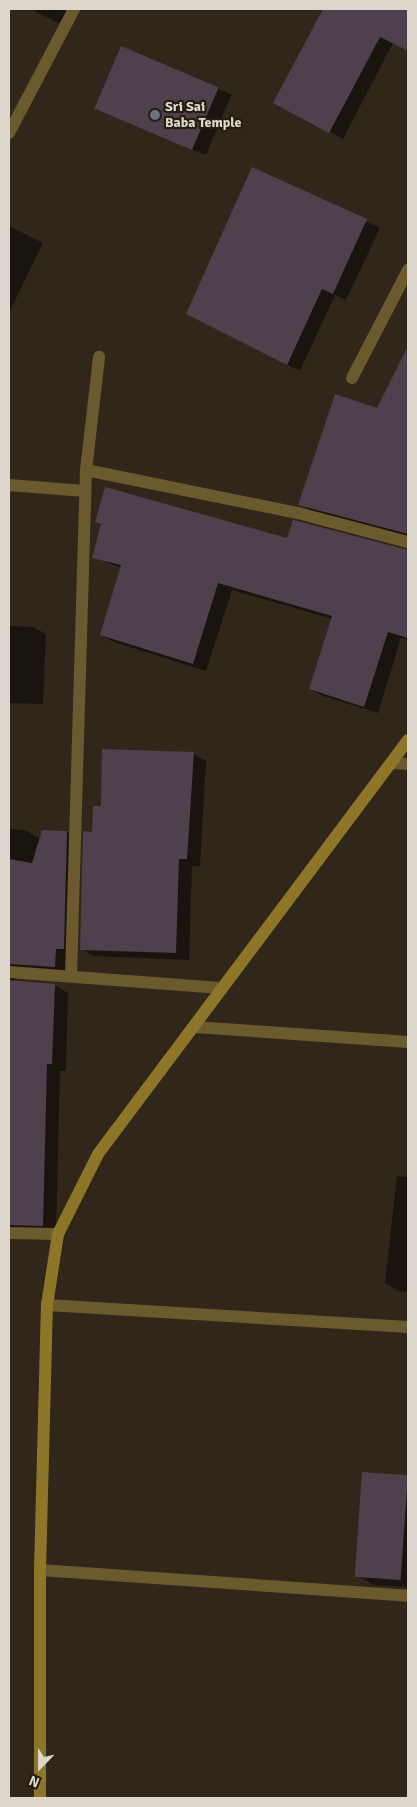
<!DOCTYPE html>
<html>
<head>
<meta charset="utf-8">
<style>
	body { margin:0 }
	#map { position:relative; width:417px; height:1807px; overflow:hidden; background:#30271a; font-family:Signika,sans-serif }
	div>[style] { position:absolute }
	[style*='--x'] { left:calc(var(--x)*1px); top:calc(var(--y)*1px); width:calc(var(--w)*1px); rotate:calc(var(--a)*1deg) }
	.shadow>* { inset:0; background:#0007; transform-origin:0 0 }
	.building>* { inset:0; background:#4e414d; transform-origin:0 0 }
	.street>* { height:12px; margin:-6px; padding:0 6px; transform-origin:6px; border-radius:6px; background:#6a5a2e }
	.secondary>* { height:12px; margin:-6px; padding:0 6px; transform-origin:6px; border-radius:6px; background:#8e7629 }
	.dots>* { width:14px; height:14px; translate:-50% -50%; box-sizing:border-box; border:2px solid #261d10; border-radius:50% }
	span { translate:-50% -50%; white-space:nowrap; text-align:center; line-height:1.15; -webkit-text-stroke:4.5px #261d10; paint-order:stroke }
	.poi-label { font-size:14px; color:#dcd6cd; font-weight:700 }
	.left { translate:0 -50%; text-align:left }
	.frame { position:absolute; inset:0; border:10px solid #dcd6cd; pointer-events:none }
	.north { position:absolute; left:15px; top:1742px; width:50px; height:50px; -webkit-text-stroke:4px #261d10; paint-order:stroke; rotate:202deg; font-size:14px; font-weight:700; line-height:20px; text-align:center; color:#dcd6cd }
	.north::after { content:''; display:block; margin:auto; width:18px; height:22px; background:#dcd6cd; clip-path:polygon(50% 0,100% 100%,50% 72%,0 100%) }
</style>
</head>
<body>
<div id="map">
	<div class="shadow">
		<i style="clip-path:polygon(30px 9px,68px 9px,61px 24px)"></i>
		<i style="clip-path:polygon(324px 9px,408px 9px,408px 51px,393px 43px,343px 139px,275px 103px)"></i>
		<i style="left:122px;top:48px;width:119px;height:66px;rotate:23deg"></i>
		<i style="clip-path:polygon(253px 169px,380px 228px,346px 300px,335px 295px,300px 371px,201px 321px)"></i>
		<i style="clip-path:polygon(9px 226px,43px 243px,9px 313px)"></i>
		<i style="clip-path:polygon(408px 349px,408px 537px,313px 512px,300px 504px,378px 409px)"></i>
		<i style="clip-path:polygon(288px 539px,408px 551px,408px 640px,401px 638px,378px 713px,323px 696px,310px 689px,333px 619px,232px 590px,206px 671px,114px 642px,101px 635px,121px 568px,94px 557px)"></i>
		<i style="clip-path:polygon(9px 626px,33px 627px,46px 634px,43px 704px,9px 703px)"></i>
		<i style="clip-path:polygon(194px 754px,206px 761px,200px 866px,192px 866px,189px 960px,94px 956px,81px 949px,93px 833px)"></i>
		<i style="clip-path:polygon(9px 829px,25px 830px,41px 839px,67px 832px,81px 840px,69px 974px,23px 971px,14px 980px,54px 985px,68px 993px,66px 1071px,60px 1071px,56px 1233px,9px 1231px)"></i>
		<i style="clip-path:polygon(397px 1176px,408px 1177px,408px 1292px,398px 1291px,385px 1283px)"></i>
		<i style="clip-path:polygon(364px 1473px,408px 1476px,408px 1587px,374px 1585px,358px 1576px)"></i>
	</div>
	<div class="building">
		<i style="clip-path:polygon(323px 9px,408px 9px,408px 51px,380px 37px,329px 133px,273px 103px)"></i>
		<i style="left:121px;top:46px;width:106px;height:68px;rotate:23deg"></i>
		<i style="clip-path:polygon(252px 167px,367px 219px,333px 294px,322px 289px,287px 365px,186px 314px)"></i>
		<i style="clip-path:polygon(408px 346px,408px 534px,298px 505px,335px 394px,377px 408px)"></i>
		<i style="clip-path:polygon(105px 487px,287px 538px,293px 520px,408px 550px,408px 638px,388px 632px,364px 707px,309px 689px,332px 616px,218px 583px,193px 664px,100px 635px,121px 565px,92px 558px,101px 524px,95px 522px)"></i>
		<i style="clip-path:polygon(102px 749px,194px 752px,187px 859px,179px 859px,176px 953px,80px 950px,83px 831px,92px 832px,93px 806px,101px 806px)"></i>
		<i style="clip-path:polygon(42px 830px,67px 831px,64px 949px,56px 949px,55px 967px,9px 964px,9px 859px,32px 863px)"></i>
		<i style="clip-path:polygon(9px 980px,55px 984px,52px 1064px,47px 1064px,43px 1226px,9px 1225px)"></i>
		<i style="left:362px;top:1472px;width:46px;height:105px;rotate:4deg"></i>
	</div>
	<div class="street">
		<i style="--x:9;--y:133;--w:140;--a:-62.3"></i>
		<i style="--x:352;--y:378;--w:122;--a:-62.6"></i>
		<i style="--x:86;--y:470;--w:114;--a:-83.4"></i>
		<i style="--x:9;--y:485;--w:76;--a:4.5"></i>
		<i style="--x:393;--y:763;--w:15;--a:4"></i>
		<i style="--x:9;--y:972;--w:212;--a:4.3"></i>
		<i style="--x:71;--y:975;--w:505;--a:-88.3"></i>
		<i style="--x:86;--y:470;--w:216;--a:11.5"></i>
		<i style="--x:298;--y:513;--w:114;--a:14.8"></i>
		<i style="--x:195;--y:1027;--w:214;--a:4"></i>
		<i style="--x:9;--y:1233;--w:49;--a:1.2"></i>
		<i style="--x:47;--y:1305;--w:362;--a:3.5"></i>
		<i style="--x:40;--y:1570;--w:369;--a:4"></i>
	</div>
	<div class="secondary">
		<i style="--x:40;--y:1798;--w:228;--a:-90"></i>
		<i style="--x:40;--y:1570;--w:265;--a:-88.5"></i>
		<i style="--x:47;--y:1305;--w:72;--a:-81.2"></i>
		<i style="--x:58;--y:1234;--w:89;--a:-63.4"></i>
		<i style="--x:98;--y:1154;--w:517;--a:-53.17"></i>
	</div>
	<div class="dots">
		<i style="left:155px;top:115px;background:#6b7280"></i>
	</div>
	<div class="poi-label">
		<span class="left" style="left:165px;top:115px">Sri Sai<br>Baba Temple</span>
	</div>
	<div class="frame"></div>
	<div class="north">N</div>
</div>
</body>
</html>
